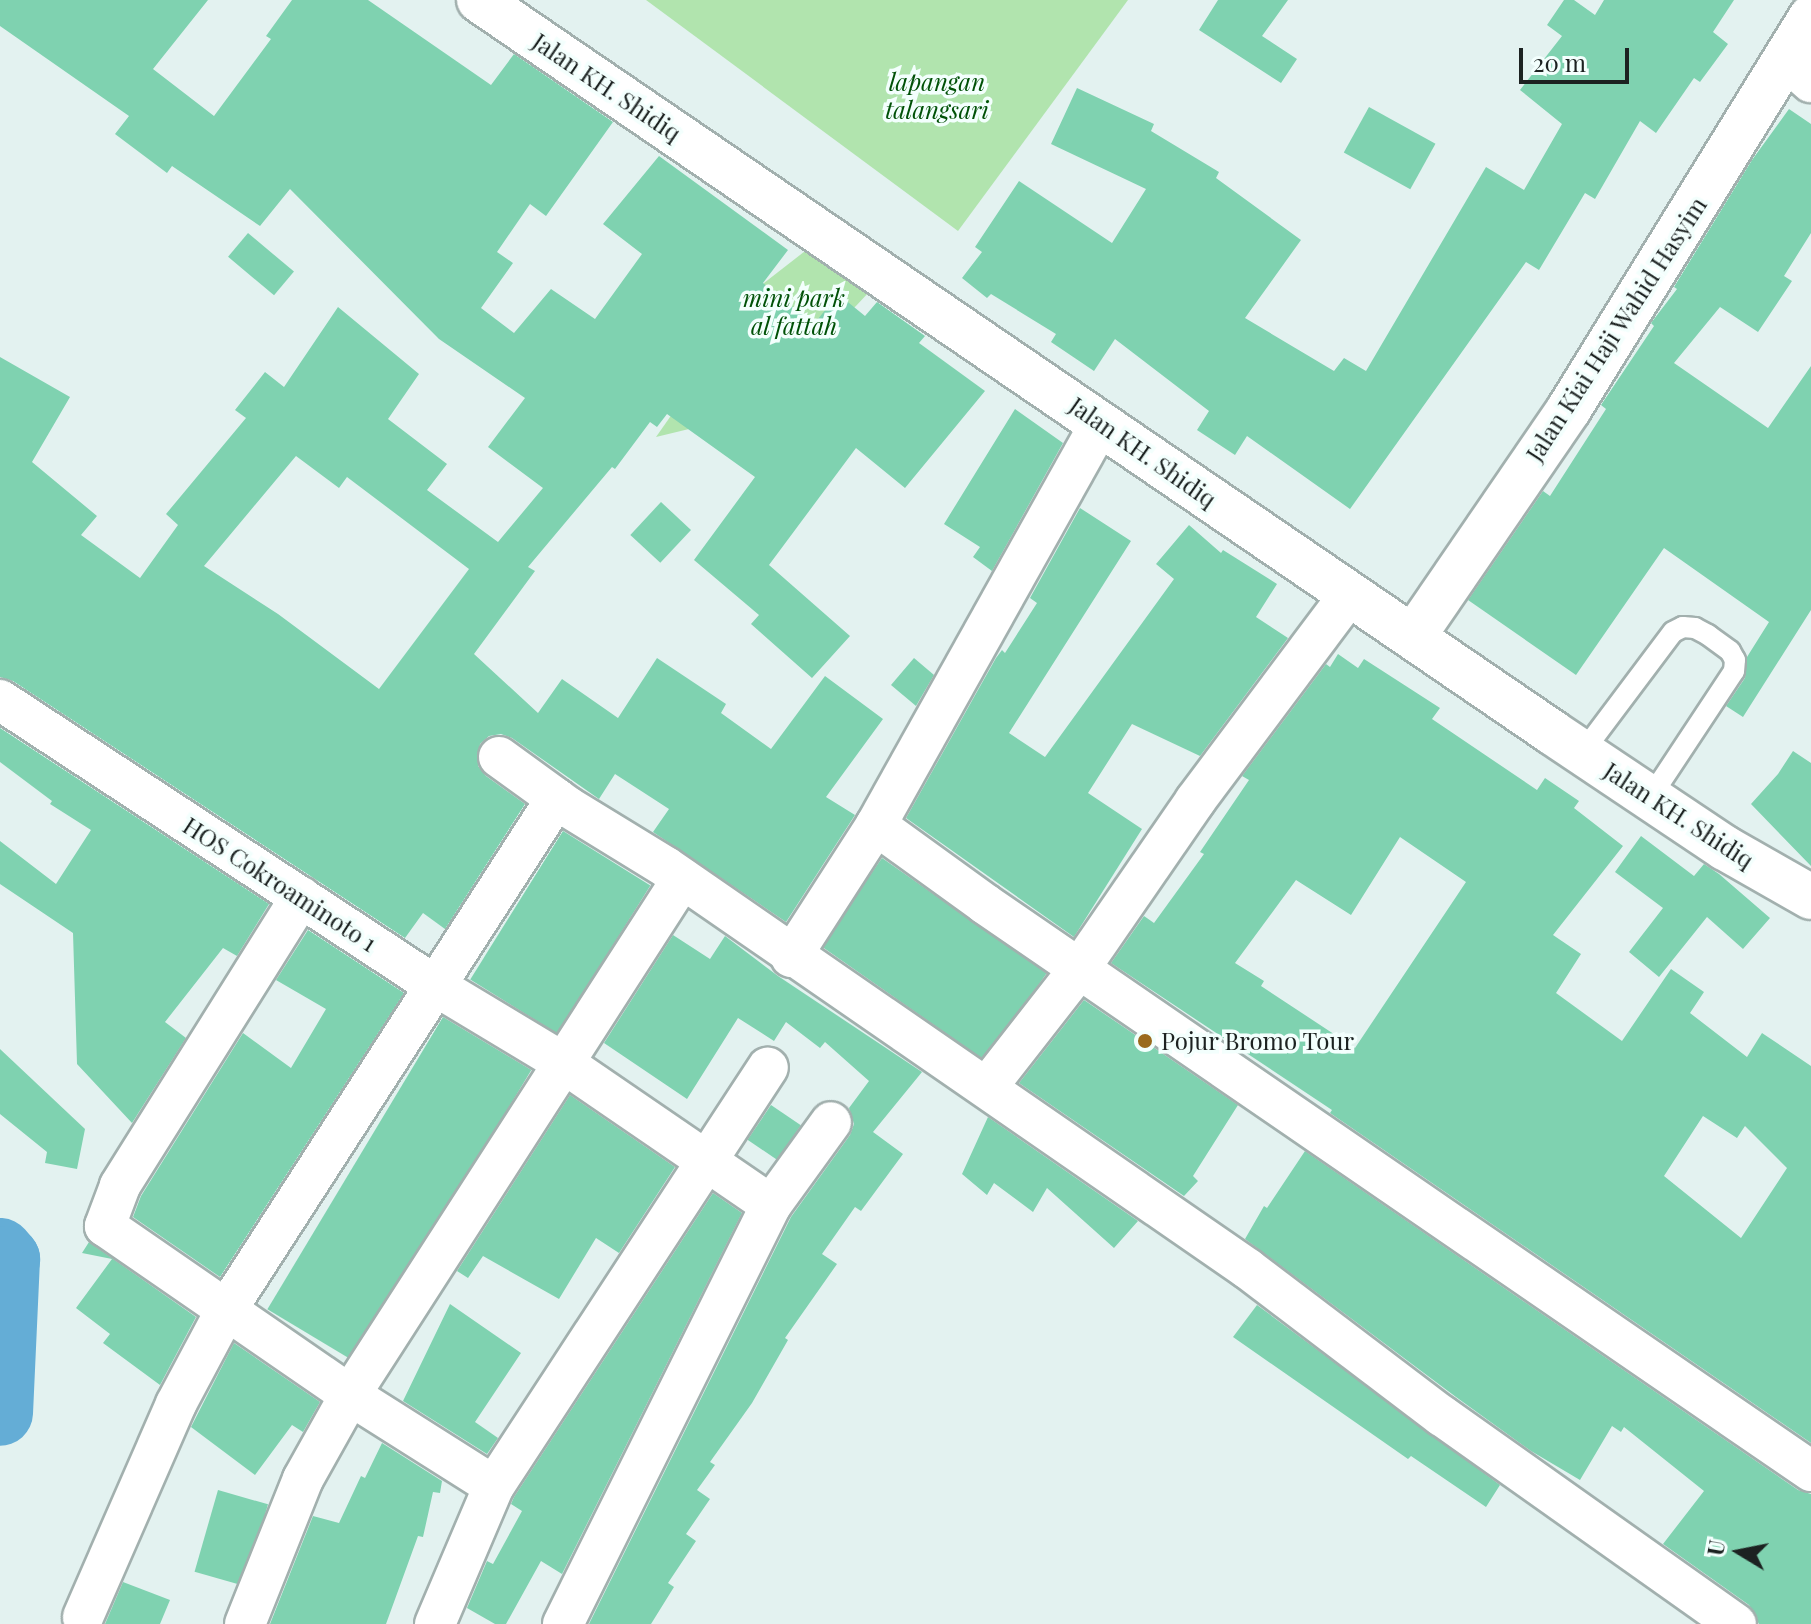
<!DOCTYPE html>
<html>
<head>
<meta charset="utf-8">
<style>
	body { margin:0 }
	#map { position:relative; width:1811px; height:1624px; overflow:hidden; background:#e3f2f0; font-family:"Playfair Display",serif }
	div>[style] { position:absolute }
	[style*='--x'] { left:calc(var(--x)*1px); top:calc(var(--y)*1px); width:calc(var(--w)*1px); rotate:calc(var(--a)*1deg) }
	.green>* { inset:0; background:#b1e4ae }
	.river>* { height:66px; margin:-33px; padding:0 33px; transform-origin:33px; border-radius:33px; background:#64add6 }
	.building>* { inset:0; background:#7fd2b0; transform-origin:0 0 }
	.roads { filter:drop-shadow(2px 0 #a2b0ae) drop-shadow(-2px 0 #a2b0ae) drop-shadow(0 2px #a2b0ae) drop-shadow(0 -2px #a2b0ae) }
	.service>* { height:20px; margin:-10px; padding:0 10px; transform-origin:10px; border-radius:10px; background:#fff }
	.minor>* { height:40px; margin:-20px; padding:0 20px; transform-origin:20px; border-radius:20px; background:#fff }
	.tertiary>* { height:44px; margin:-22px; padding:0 22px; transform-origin:22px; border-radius:22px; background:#fff }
	.secondary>* { height:44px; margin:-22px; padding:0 22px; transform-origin:22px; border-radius:22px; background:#fff }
	.dots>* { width:22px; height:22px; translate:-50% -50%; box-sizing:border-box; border:4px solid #f3fffd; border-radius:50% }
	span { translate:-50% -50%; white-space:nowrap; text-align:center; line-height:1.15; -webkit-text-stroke:7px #f3fffd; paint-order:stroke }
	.park-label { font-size:24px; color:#005107; font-style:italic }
	.street-label { font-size:24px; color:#1c2221 }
	.poi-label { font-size:24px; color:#1c2221 }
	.left { translate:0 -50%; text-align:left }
	.north { position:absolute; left:1699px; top:1512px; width:80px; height:80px; -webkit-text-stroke:6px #f3fffd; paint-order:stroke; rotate:280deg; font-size:22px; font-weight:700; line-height:32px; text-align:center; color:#1c2221 }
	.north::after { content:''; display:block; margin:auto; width:28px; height:36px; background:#1c2221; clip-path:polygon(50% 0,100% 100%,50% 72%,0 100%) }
	.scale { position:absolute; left:1519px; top:48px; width:110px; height:36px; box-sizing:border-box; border:4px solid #1c2221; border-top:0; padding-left:10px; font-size:24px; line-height:28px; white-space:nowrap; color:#1c2221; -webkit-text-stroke:6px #f3fffd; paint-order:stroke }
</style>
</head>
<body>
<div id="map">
	<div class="green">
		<i style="clip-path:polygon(646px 0,1128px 0,958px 231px)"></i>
		<i style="clip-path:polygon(809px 248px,871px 290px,755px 413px,656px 437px,764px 283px)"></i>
	</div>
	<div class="river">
		<i style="--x:0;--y:1251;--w:11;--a:49"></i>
		<i style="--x:7;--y:1259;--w:154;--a:92.6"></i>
	</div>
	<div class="building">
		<i style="clip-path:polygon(evenodd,0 0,208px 0,153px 69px,214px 116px,271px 39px,266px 36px,292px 0,368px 0,491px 85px,514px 54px,613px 122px,546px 216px,530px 204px,497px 252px,513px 263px,481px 308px,514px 333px,551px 289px,595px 319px,642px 254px,603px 224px,659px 156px,788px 250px,763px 283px,814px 324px,838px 294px,865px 316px,877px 302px,925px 336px,919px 343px,985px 391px,905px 488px,856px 448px,769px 565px,850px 636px,812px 678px,751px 624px,759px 615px,694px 560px,755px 477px,667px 414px,657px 427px,650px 422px,615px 469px,612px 467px,528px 567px,535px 571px,474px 654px,538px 713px,562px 679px,618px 718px,657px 658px,726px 704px,721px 713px,771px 749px,825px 676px,883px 719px,826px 797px,855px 815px,786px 922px,653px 832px,669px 809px,615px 774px,599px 799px,512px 738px,501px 734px,489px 736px,480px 744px,478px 766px,486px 776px,525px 804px,445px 929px,423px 913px,405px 938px,13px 681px,0 677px,0 357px,70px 397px,32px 462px,97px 516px,81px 535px,140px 578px,178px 525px,166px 514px,246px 418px,235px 410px,265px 372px,284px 387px,338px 307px,419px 374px,388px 419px,447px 464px,427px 490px,498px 542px,543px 488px,488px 447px,525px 398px,439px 339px,290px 189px,260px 226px,172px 166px,167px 173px,115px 134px,129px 116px,0 26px,0 0,296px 456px,339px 488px,347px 477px,469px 569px,379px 689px,278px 614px,204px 566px,296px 456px)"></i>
		<i style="clip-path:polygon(1218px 0,1288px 0,1262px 36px,1297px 59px,1281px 83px,1199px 30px)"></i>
		<i style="clip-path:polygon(1564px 0,1574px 0,1595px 15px,1604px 0,1734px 0,1713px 32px,1728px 44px,1700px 82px,1694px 78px,1656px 133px,1640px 121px,1595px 199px,1585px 193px,1539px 270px,1526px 262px,1350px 509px,1247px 436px,1235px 455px,1197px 430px,1209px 411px,1115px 339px,1094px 371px,1051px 342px,1056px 334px,991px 294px,987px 298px,962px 278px,982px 252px,975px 247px,1019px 181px,1112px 243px,1146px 189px,1051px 144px,1077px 88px,1154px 124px,1151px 131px,1219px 172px,1216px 178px,1301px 240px,1245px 318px,1334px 371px,1344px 358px,1366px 371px,1486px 167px,1524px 190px,1562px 124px,1520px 90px,1562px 36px,1547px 25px)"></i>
		<i style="left:1369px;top:107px;width:76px;height:52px;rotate:29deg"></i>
		<i style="clip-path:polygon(1789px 109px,1811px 124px,1811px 233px,1784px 276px,1792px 281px,1758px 332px,1720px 307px,1674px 363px,1768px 428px,1811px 366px,1811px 610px,1743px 717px,1726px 706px,1745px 678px,1747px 657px,1769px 622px,1664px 548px,1576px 675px,1468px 600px,1543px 491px,1550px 496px,1606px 409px,1601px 405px,1654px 326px,1651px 323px,1677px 289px,1674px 287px,1752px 160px)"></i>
		<i style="left:248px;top:233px;width:60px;height:31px;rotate:40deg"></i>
		<i style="clip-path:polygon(1015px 409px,1063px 443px,992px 571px,973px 557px,980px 547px,944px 524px)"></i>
		<i style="left:661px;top:502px;width:41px;height:45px;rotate:43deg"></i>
		<i style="clip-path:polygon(1080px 508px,1131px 541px,1009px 733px,1045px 757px,1174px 579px,1156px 564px,1189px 525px,1221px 553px,1223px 550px,1277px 584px,1256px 617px,1288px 638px,1200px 756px,1132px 724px,1088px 793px,1142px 829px,1074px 937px,906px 818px,996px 658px,1002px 650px,1005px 653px,1037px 603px,1030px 598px)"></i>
		<i style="clip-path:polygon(evenodd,1338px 654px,1358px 668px,1364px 659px,1440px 708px,1432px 719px,1537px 790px,1545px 778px,1579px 801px,1574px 808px,1623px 846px,1553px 935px,1581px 954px,1556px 993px,1622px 1041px,1671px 969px,1704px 992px,1690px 1013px,1747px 1057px,1762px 1033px,1811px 1066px,1811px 1443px,1330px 1113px,1332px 1110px,1111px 963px,1144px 916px,1154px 923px,1204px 854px,1200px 852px,1249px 780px,1242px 776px,1326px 664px,1330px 667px,1338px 654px,1400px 837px,1466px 882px,1355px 1048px,1261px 986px,1264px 981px,1235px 963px,1296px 880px,1351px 915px,1400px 837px,1338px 654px,1703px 1116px,1737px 1138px,1745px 1126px,1787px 1168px,1741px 1238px,1664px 1176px,1703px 1116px)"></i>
		<i style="clip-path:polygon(914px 658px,934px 675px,916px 706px,891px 685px)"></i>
		<i style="clip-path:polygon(0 728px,269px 904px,237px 956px,223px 948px,165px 1022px,186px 1038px,132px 1123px,77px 1064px,73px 933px,0 884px,0 841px,56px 884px,91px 830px,50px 804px,52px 801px,0 762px)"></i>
		<i style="clip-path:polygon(1793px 751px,1811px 763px,1811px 866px,1751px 804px,1778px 774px)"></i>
		<i style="left:563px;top:831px;width:103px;height:175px;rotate:32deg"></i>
		<i style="clip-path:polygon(1641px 836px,1694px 876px,1704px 864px,1719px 874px,1770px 918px,1743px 949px,1707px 917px,1659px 977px,1629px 952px,1663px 908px,1615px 872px)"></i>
		<i style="left:882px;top:858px;width:201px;height:107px;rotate:35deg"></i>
		<i style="clip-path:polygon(308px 930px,404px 993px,220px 1277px,133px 1217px,141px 1196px,243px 1033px,291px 1068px,326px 1009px,276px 980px)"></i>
		<i style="clip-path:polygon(673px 935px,710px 959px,725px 936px,778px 976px,922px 1072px,873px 1132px,903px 1154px,861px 1211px,855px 1207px,822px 1254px,837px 1264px,785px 1338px,788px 1340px,752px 1403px,710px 1462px,715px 1465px,697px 1490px,710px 1499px,686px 1534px,696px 1541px,668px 1583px,674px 1587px,651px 1624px,589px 1624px,791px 1217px,850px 1135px,854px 1124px,849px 1108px,869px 1081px,825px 1042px,820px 1048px,786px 1022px,774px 1041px,738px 1018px,687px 1099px,604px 1043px)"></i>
		<i style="clip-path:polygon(1084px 1000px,1238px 1105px,1193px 1176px,1198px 1181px,1184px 1196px,1019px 1083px)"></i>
		<i style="left:443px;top:1017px;width:103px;height:341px;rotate:31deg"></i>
		<i style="clip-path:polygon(0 1049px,85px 1129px,77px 1169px,45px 1163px,47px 1152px,0 1114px)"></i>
		<i style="clip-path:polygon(570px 1095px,675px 1167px,619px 1253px,596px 1238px,559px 1299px,483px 1256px,468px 1278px,457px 1271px)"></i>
		<i style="left:771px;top:1105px;width:36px;height:42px;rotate:34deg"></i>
		<i style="clip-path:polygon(988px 1117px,1138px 1221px,1114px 1248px,1047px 1188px,1033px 1212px,994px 1183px,987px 1195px,962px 1174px)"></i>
		<i style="clip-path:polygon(1305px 1151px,1798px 1490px,1811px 1494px,1811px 1624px,1759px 1624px,1749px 1605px,1663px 1544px,1704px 1491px,1624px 1427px,1621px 1432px,1612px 1426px,1580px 1480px,1531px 1451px,1456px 1397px,1245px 1239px,1264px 1206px,1267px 1208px)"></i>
		<i style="clip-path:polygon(713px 1193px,742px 1213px,562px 1574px,541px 1561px,506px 1624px,495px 1624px,467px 1608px,487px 1561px,493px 1564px,522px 1511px,511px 1504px,514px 1497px)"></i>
		<i style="clip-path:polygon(89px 1242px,196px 1317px,160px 1385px,103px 1343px,110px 1334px,76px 1308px,112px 1259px,82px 1253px)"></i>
		<i style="clip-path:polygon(450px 1304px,521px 1353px,475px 1422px,498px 1438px,487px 1454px,403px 1401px)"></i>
		<i style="clip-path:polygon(1257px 1305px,1500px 1485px,1486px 1507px,1411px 1456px,1408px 1459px,1233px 1337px)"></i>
		<i style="clip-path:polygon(234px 1343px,320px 1402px,303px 1432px,292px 1425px,255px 1475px,191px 1427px)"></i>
		<i style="clip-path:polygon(382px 1443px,442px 1481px,440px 1493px,433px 1492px,423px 1537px,418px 1536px,386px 1624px,270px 1624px,313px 1516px,339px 1523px,361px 1476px,365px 1478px)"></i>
		<i style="left:218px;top:1490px;width:52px;height:85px;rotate:16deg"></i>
		<i style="clip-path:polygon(123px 1582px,170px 1600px,160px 1624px,105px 1624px)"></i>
	</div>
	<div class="roads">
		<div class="service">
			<i style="--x:1582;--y:753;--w:151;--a:-53.1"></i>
			<i style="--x:1673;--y:632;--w:11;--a:-27"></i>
			<i style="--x:1683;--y:627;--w:12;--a:5"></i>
			<i style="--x:1695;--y:628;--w:15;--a:28"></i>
			<i style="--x:1708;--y:635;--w:27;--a:36"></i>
			<i style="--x:1730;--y:651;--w:10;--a:61"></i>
			<i style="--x:1735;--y:660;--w:11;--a:95"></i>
			<i style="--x:1734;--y:671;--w:152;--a:123.5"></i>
		</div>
		<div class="minor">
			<i style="--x:1784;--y:58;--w:36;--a:42"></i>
			<i style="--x:0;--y:700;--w:519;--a:33.29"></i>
			<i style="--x:434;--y:985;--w:149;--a:31"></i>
			<i style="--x:562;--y:1062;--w:253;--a:34.4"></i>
			<i style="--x:499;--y:757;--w:85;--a:35.9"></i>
			<i style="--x:568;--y:807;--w:115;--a:31.5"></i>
			<i style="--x:666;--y:867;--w:707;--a:34.63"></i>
			<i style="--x:1248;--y:1269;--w:243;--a:37.2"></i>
			<i style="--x:1442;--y:1416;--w:360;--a:35.3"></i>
			<i style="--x:876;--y:825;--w:135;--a:35.9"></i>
			<i style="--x:985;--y:904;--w:1002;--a:34.47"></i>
			<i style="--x:301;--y:897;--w:341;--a:122.1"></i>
			<i style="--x:120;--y:1186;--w:43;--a:110.6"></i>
			<i style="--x:105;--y:1226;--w:298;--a:34.6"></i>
			<i style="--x:350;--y:1395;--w:170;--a:32.3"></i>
			<i style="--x:791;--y:957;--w:157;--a:-57.2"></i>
			<i style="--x:876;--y:825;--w:461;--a:-60.8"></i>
			<i style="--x:987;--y:1087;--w:151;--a:-52"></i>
			<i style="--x:1080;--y:968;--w:203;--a:-55.4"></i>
			<i style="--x:1195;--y:801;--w:257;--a:-53.2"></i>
			<i style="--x:83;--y:1617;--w:232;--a:-66.4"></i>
			<i style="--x:176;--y:1404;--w:104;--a:-62"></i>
			<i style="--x:225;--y:1312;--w:611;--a:-57.17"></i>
			<i style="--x:245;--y:1624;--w:156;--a:-68.2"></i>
			<i style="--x:303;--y:1479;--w:96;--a:-60.8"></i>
			<i style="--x:350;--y:1395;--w:614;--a:-57.24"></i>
			<i style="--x:435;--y:1624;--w:150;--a:-66.9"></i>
			<i style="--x:494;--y:1486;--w:500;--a:-56.8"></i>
			<i style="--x:563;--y:1624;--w:468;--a:-63.6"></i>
			<i style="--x:771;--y:1205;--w:102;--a:-54.1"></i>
		</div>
		<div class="tertiary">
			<i style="--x:1413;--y:637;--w:276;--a:-55.6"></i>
			<i style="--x:1569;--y:409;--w:461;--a:-58.3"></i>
		</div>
		<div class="secondary">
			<i style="--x:479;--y:0;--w:1300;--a:34.31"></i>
			<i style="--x:1553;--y:733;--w:207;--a:33.8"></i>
			<i style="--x:1725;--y:848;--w:99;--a:29.7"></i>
		</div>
	</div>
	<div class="dots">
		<i style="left:1145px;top:1041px;background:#9a6a1c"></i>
	</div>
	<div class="park-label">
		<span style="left:937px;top:96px">lapangan<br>talangsari</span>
		<span style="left:794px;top:312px">mini park<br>al fattah</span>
	</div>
	<div class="street-label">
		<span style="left:607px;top:87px;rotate:34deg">Jalan KH. Shidiq</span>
		<span style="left:1616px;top:329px;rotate:-57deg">Jalan Kiai Haji Wahid Hasyim</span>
		<span style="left:1143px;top:452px;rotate:35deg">Jalan KH. Shidiq</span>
		<span style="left:1679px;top:815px;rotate:33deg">Jalan KH. Shidiq</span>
		<span style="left:280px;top:884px;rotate:33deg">HOS Cokroaminoto 1</span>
	</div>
	<div class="poi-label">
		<span class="left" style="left:1161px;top:1041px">Pojur Bromo Tour</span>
	</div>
	<div class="north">U</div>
	<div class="scale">20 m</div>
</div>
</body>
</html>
